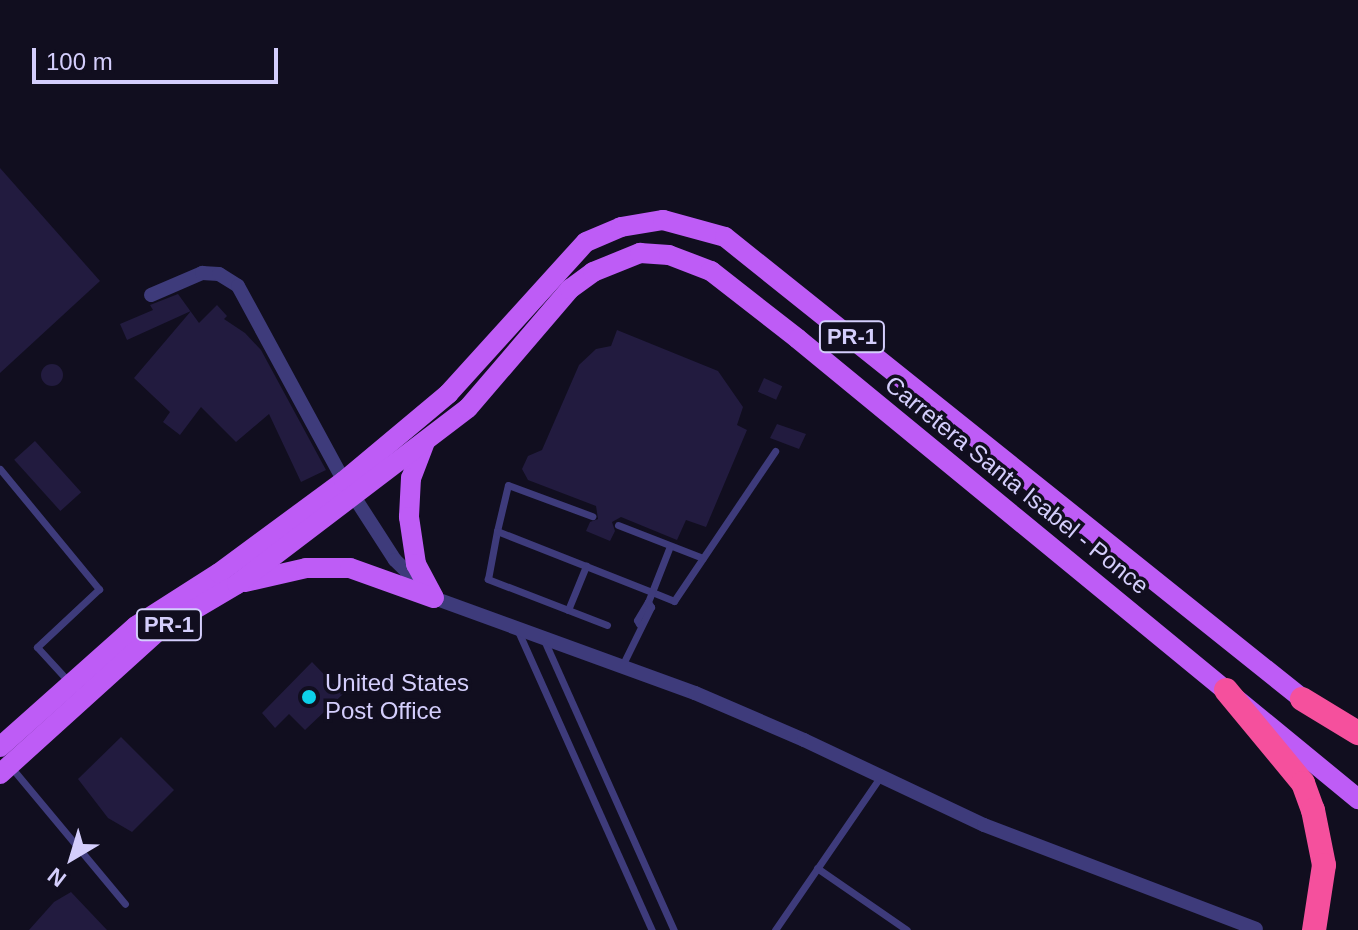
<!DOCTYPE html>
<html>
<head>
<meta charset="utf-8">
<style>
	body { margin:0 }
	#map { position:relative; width:1358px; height:930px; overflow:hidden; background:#110e1f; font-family:Helvetica,sans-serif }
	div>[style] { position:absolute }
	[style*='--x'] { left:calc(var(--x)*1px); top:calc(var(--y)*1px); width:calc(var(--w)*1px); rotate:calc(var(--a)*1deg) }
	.building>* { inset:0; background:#221b3f; transform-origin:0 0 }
	.round { border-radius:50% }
	.service>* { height:7px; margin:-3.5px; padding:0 3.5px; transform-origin:3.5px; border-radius:3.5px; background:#3e3b7b }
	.minor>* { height:14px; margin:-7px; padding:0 7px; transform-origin:7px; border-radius:7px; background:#3e3b7b }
	.primary>* { height:20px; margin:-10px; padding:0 10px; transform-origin:10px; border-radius:10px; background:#be5cf6 }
	.motorway>* { height:24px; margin:-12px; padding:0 12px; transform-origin:12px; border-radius:12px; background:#f5509d }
	.dots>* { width:22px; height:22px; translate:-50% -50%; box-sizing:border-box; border:4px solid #110e1f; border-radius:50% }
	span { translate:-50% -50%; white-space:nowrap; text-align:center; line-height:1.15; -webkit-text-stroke:7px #110e1f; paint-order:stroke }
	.shield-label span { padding:2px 6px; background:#110e1f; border:2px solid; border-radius:6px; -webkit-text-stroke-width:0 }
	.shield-label { font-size:22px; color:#d4cefc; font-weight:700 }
	.street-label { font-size:24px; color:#d4cefc }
	.poi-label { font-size:24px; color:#d4cefc }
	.left { translate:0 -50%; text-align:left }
	.north { position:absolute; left:32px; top:818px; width:80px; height:80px; -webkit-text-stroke:6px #110e1f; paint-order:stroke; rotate:218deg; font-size:22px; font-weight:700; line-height:32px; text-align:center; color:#d4cefc }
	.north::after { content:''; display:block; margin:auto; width:28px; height:36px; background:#d4cefc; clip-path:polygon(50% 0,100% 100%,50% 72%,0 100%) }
	.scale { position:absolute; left:32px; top:48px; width:246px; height:36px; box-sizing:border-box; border:4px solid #d4cefc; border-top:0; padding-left:10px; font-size:24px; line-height:28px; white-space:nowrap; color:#d4cefc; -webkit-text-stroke:6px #110e1f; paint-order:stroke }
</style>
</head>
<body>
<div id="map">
	<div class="building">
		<i style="clip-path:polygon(0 168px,100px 281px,0 373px)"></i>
		<i style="clip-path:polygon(178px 294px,199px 323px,217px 305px,227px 316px,224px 319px,245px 333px,261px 350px,326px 470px,301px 482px,269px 414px,236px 442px,201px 407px,180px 435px,163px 422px,170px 412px,134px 378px,191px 311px,127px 340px,120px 324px,153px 310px,150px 305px)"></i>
		<i style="clip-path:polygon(617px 330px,718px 371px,743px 407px,737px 425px,747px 430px,706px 527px,686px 520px,677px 540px,621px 517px,612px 522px,615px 531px,610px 541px,586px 531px,590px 522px,598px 519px,596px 506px,528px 480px,522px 469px,528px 456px,542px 450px,579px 365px,596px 349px,611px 346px)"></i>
		<i class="round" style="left:41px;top:364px;width:22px;height:22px"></i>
		<i style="left:764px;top:378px;width:20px;height:15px;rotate:24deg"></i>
		<i style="clip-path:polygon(777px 424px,806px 434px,799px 449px,770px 438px)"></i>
		<i style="left:35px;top:441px;width:69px;height:28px;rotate:48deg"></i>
		<i style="clip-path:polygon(312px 662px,343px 694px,305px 730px,289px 714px,275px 728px,262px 713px)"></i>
		<i style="clip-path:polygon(121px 737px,174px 790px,132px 832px,108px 818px,78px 779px)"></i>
		<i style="clip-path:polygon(71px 892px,107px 930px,29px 930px,54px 902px)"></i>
	</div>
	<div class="service">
		<i style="--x:0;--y:469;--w:156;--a:50.5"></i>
		<i style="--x:99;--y:589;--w:85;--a:136.9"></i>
		<i style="--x:37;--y:647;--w:49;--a:47.5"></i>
		<i style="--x:618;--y:525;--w:91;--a:21.2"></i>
		<i style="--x:497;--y:531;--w:47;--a:-76.6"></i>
		<i style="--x:508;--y:485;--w:90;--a:20.3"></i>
		<i style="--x:670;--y:546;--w:49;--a:111.4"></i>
		<i style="--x:652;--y:592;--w:24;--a:22"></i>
		<i style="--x:674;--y:601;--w:181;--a:-56"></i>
		<i style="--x:568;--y:610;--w:48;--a:-67.8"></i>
		<i style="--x:639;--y:624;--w:4;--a:-117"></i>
		<i style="--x:637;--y:620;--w:21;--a:-59"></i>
		<i style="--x:607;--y:625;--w:128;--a:-158.9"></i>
		<i style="--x:488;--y:579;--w:49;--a:-79.4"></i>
		<i style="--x:497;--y:531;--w:167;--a:21.5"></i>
		<i style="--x:652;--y:592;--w:11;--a:112"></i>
		<i style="--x:648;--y:602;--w:6;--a:59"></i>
		<i style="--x:651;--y:607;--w:66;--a:116.2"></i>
		<i style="--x:518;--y:631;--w:328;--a:65.9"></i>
		<i style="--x:544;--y:640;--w:318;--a:65.9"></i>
		<i style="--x:11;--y:767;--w:178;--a:50.2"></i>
		<i style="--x:817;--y:868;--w:109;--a:34.6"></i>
		<i style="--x:775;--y:930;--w:187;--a:-55.5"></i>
	</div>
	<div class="minor">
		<i style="--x:151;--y:295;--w:56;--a:-23.3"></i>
		<i style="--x:202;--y:273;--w:17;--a:3"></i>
		<i style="--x:219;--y:274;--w:22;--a:32"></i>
		<i style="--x:238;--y:286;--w:222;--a:61.5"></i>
		<i style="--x:344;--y:481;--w:94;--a:57.2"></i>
		<i style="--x:395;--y:560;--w:54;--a:44.3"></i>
		<i style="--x:434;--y:598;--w:278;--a:20"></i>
		<i style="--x:695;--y:693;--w:119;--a:23.3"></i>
		<i style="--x:804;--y:740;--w:199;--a:25.3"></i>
		<i style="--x:984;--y:825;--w:291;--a:20.9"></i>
	</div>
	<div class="primary">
		<i style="--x:425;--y:442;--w:39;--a:111"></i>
		<i style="--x:411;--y:478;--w:39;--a:93"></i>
		<i style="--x:409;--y:517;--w:48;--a:81.5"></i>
		<i style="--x:416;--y:564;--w:38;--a:62"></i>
		<i style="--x:245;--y:582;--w:63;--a:-12.9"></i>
		<i style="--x:306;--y:568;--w:44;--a:0"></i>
		<i style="--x:350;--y:568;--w:89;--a:19.7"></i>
		<i style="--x:0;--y:747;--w:182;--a:-41.7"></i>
		<i style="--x:136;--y:626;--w:98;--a:-32.6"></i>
		<i style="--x:219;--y:573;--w:155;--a:-36.4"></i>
		<i style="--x:344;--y:481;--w:136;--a:-39.9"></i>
		<i style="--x:448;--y:394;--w:205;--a:-47.8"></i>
		<i style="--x:586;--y:242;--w:38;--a:-23"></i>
		<i style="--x:621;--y:227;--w:43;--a:-9.5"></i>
		<i style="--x:663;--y:220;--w:64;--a:15.3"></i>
		<i style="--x:725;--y:237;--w:754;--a:38.65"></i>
		<i style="--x:0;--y:774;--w:213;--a:-42.1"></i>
		<i style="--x:158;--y:631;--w:92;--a:-30.7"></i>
		<i style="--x:237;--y:584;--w:290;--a:-37.3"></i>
		<i style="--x:468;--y:408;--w:157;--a:-49.4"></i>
		<i style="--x:570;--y:289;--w:29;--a:-36"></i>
		<i style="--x:593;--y:272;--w:51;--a:-22"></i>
		<i style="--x:640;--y:253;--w:29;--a:4"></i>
		<i style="--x:669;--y:255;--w:45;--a:20.9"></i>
		<i style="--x:711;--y:271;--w:110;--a:38"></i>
		<i style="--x:798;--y:339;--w:725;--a:39.4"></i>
	</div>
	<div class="motorway">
		<i style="--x:1226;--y:690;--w:121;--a:50.4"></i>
		<i style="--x:1303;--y:783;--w:29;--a:70"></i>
		<i style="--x:1313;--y:810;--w:56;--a:78.7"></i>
		<i style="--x:1324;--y:865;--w:66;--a:98.7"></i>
		<i style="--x:1302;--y:699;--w:66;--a:31.3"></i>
	</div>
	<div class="dots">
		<i style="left:309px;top:697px;background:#0dd1ea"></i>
	</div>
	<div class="shield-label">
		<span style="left:852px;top:337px">PR-1</span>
		<span style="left:169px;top:625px">PR-1</span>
	</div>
	<div class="street-label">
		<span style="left:1017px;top:485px;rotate:39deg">Carretera Santa Isabel - Ponce</span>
	</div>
	<div class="poi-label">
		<span class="left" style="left:325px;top:697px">United States<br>Post Office</span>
	</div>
	<div class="north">N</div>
	<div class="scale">100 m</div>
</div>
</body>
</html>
